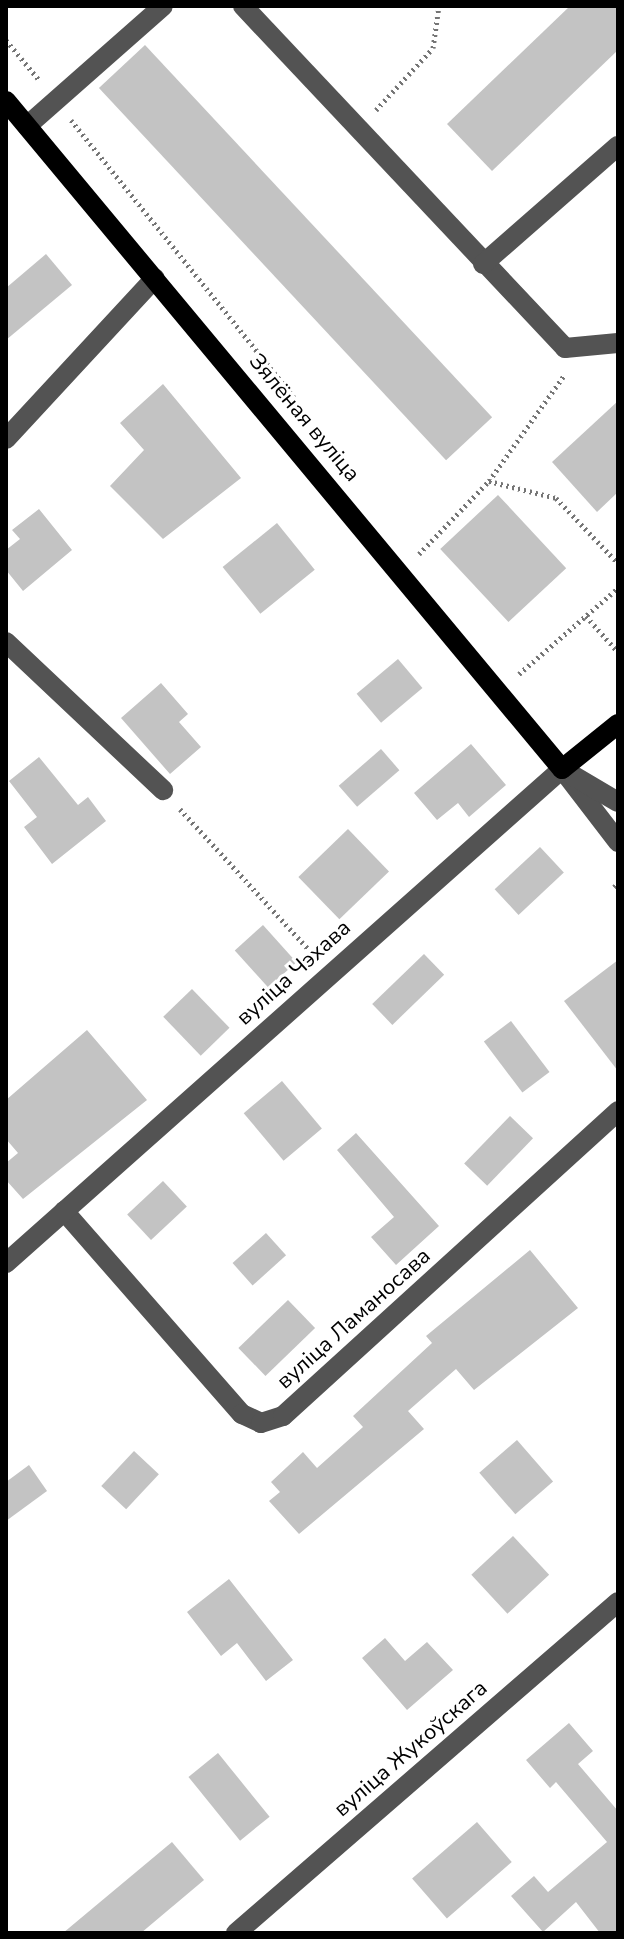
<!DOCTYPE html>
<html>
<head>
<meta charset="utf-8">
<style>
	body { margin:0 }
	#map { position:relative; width:624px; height:1939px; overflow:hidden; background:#fff; font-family:"Nunito Sans",sans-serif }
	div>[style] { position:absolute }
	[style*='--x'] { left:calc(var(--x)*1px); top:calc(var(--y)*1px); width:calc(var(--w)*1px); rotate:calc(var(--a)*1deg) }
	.building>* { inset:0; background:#c3c3c3; transform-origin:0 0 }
	.path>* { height:5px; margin-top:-2.5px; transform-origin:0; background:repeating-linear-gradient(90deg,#757575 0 2px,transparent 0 6px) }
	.minor>* { height:20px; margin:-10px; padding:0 10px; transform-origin:10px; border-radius:10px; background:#535353 }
	.major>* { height:20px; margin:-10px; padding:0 10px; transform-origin:10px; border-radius:10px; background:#000 }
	span { translate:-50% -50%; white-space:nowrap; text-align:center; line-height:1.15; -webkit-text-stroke:6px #fff; paint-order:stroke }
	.street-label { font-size:22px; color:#000 }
	.frame { position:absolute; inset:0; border:8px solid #000; pointer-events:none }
</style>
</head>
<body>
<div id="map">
	<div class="building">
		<i style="clip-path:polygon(570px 6px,618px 6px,618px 50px,492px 171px,447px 124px)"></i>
		<i style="left:145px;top:45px;width:509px;height:63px;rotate:47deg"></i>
		<i style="clip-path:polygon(46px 254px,72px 285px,6px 340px,6px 288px)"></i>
		<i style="clip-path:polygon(163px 384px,241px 478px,163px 539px,110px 486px,144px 450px,120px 423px)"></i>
		<i style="clip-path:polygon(618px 401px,618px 492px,597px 512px,552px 462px)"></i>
		<i style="left:498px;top:495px;width:100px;height:79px;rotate:47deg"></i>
		<i style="clip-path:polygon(39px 509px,72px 550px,23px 591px,6px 570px,6px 550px,20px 539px,12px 530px)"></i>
		<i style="left:277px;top:523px;width:60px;height:70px;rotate:51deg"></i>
		<i style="left:398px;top:659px;width:38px;height:54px;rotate:50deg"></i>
		<i style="clip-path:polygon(161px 683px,188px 714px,179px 722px,201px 747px,170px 774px,121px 718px)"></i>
		<i style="clip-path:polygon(471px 744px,506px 785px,469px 817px,458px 803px,437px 820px,414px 793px)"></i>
		<i style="left:381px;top:749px;width:28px;height:56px;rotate:49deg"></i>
		<i style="clip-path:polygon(39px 757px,78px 805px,88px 797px,106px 821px,52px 864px,24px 827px,37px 817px,9px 781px)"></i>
		<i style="left:348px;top:829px;width:59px;height:69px;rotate:46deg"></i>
		<i style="left:540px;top:847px;width:35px;height:62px;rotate:47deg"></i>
		<i style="left:263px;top:925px;width:50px;height:38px;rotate:48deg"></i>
		<i style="left:424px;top:954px;width:29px;height:72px;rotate:46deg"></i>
		<i style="clip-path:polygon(618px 960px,618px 1071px,564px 1001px)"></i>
		<i style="left:192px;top:989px;width:54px;height:40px;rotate:46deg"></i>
		<i style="left:511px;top:1021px;width:64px;height:34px;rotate:53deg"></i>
		<i style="clip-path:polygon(87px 1030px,147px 1100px,23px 1199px,6px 1180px,6px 1163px,18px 1153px,6px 1139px,6px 1100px)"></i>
		<i style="left:282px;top:1081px;width:62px;height:50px;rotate:50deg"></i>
		<i style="left:510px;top:1116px;width:32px;height:66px;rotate:44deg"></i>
		<i style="clip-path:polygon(356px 1133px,439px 1226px,396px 1265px,371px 1237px,394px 1217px,337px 1150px)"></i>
		<i style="left:163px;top:1181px;width:35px;height:49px;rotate:47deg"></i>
		<i style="left:266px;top:1233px;width:30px;height:45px;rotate:48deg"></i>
		<i style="clip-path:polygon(530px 1250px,578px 1308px,474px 1390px,456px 1369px,408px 1411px,424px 1429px,299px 1534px,269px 1501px,280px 1492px,271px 1482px,303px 1452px,317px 1468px,363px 1427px,353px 1416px,432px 1343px,426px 1336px)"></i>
		<i style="left:288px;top:1300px;width:39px;height:69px;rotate:46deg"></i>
		<i style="left:517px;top:1440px;width:55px;height:50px;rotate:49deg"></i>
		<i style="left:134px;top:1451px;width:34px;height:48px;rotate:43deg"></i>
		<i style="clip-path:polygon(29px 1465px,47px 1491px,6px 1521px,6px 1482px)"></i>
		<i style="left:513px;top:1536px;width:53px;height:57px;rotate:47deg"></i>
		<i style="clip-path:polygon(229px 1579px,293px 1660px,266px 1681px,237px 1643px,221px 1656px,187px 1612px)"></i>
		<i style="clip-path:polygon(385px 1638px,405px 1661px,427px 1642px,453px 1670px,407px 1710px,362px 1658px)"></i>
		<i style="clip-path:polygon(569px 1723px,593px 1751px,578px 1764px,618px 1811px,618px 1933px,600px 1933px,576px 1902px,543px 1932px,511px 1896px,534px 1876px,548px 1892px,607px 1842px,556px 1782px,550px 1788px,526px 1760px)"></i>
		<i style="left:218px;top:1753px;width:82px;height:38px;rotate:51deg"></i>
		<i style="left:477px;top:1822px;width:53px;height:86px;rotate:49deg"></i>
		<i style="clip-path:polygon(172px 1842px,204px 1880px,141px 1933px,63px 1933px)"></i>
	</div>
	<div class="path">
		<i style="--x:6;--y:40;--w:53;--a:50.3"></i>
		<i style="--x:376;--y:110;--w:84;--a:-47.4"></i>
		<i style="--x:433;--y:48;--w:42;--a:-81.9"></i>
		<i style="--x:71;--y:120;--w:358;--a:51.2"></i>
		<i style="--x:489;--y:481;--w:131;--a:-54.6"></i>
		<i style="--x:419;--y:554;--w:101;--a:-46.2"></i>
		<i style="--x:489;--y:481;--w:69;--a:14.2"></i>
		<i style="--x:556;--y:498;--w:90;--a:46.4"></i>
		<i style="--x:586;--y:616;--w:48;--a:48.4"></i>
		<i style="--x:519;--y:674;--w:131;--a:-41"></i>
		<i style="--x:180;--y:809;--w:198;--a:47.5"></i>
		<i style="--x:614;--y:887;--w:6;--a:-45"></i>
	</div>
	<div class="minor">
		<i style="--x:243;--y:6;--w:470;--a:46.7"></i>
		<i style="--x:565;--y:348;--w:53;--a:-5.4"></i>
		<i style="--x:27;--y:126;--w:181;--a:-41.4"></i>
		<i style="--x:483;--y:264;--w:179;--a:-41.2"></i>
		<i style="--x:6;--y:439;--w:219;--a:-47.2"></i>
		<i style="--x:6;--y:642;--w:216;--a:43.3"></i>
		<i style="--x:562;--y:769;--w:92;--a:52.5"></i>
		<i style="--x:572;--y:775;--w:53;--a:30.4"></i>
		<i style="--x:64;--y:1211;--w:270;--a:48.8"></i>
		<i style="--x:242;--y:1414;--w:21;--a:25"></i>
		<i style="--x:261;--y:1423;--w:23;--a:-18"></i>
		<i style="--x:283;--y:1416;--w:453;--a:-42.3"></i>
		<i style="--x:6;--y:1263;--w:744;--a:-41.62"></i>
		<i style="--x:236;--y:1933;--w:505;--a:-40.91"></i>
	</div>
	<div class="major">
		<i style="--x:6;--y:101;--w:869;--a:50.23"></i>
		<i style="--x:562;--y:769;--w:72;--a:-38.8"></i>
	</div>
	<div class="street-label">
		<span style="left:304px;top:418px;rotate:50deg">Зялёная вуліца</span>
		<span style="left:294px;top:973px;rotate:-42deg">вуліца Чэхава</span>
		<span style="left:354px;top:1319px;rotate:-42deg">вуліца Ламаносава</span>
		<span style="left:411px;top:1749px;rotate:-41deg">вуліца Жукоўскага</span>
	</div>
	<div class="frame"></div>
</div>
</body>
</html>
